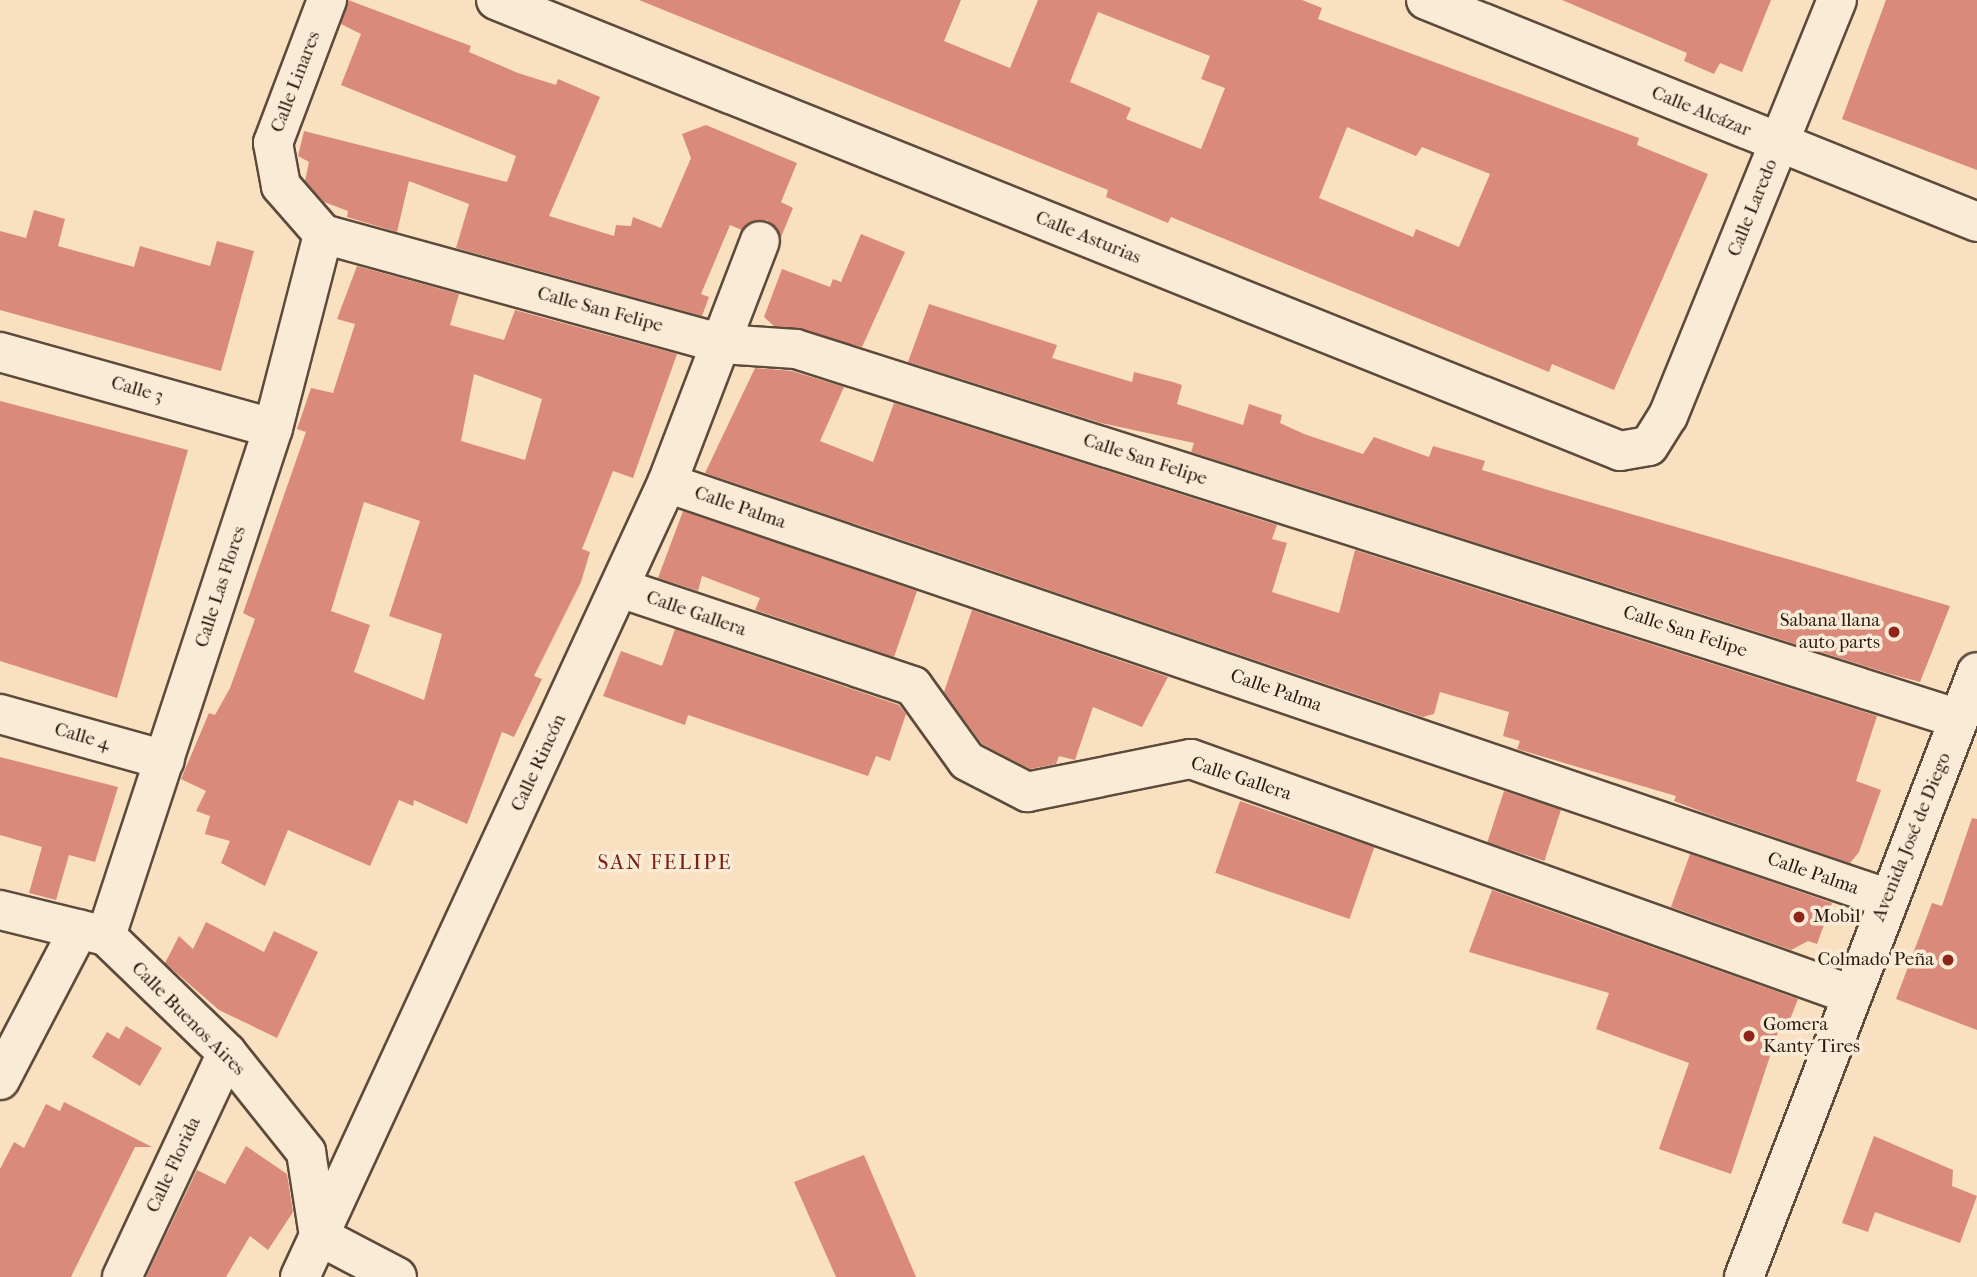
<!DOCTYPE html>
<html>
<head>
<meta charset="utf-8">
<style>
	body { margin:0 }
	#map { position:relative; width:1977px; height:1277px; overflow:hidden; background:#f8e0c1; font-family:"IM FELL French Canon",serif }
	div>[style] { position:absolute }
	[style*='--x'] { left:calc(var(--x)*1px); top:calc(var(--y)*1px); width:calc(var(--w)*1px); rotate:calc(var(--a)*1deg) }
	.building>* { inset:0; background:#da8a7b; transform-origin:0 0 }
	.roads { filter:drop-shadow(2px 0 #5e4a3b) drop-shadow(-2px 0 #5e4a3b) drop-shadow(0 2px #5e4a3b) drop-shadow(0 -2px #5e4a3b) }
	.minor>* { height:38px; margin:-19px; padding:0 19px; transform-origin:19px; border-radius:19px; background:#faebd7 }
	.dots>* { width:19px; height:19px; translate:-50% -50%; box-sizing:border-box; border:4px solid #faebd7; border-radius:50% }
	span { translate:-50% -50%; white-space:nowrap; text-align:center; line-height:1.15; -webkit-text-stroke:7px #faebd7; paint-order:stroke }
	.street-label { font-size:19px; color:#2b180e }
	.poi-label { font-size:19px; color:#2b180e }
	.right { translate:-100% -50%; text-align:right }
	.left { translate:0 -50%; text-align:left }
	.neighbourhood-label { font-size:21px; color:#7a1f14; letter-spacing:2px }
</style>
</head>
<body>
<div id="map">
	<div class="building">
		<i style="clip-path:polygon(348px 0,471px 46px,469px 52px,518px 73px,556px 85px,558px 79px,600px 97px,549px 216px,614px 236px,616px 225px,631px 226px,633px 217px,661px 228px,691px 158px,682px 134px,706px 125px,797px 163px,781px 202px,793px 208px,781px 237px,767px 220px,742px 230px,730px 225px,701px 294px,709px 297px,702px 316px,456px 248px,469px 204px,409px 181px,397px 232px,347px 217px,348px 211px,324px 202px,305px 181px,309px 162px,298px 156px,304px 131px,507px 182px,516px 156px,341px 85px,361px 34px,341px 24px)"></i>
		<i style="clip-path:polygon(evenodd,639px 0,961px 0,944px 41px,1010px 68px,1038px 0,1302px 0,1322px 8px,1318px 19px,1639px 138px,1637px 145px,1708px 174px,1614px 390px,1552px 364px,1549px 372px,1171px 217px,1168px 223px,1106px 197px,1108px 190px,639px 0,1098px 12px,1210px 56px,1201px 79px,1225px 88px,1201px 149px,1126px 119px,1131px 108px,1070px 82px,1098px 12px,639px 0,1347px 127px,1416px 156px,1422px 147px,1490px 174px,1459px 247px,1416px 229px,1413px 237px,1319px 198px,1347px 127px)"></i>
		<i style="clip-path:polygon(1562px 0,1771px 0,1742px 72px,1720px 63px,1714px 74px,1684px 61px,1687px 53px)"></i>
		<i style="clip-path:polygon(1886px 0,1977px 0,1977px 170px,1842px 119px)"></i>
		<i style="clip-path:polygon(34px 210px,65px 219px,58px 246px,134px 267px,140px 246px,210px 266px,217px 241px,254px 251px,221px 371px,0 310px,0 231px,26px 238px)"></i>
		<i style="clip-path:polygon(861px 234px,905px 252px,862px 347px,774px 326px,764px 317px,782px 269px,830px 287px,833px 279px,841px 282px)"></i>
		<i style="clip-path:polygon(evenodd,357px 266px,459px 294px,450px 325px,504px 340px,515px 310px,677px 354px,633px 478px,613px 471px,582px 549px,590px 552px,581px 582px,534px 676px,542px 679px,514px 737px,502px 732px,467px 824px,414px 800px,413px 806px,399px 800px,370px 866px,288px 830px,265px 886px,221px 863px,230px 841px,205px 834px,210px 816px,196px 811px,206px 791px,181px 779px,209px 713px,215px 715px,230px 688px,255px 619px,243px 613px,306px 432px,297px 429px,311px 388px,333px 393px,355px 324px,337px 319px,357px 266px,474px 374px,542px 399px,525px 460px,461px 441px,474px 374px,357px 266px,364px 502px,420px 521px,389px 616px,442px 634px,424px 700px,354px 672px,370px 625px,331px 611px,364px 502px)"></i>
		<i style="clip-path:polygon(929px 304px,1057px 345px,1052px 358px,1132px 382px,1134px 372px,1173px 382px,1182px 385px,1177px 404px,1243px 425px,1249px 404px,1282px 415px,1280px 423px,1304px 434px,1363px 454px,1374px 437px,1429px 457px,1433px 446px,1485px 461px,1482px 470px,1548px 490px,1950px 606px,1920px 682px,1890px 674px,1191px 452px,1194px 443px,1101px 423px,908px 362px)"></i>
		<i style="clip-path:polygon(755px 368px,792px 371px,844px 387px,820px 441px,873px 462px,894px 403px,1277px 525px,1272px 539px,1287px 543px,1272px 592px,1339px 613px,1355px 550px,1877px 716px,1856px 781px,1881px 790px,1859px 852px,1850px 863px,1705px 813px,1674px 801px,1676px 796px,1517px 749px,1520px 741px,1503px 736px,1509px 712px,1440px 692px,1434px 714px,1423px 717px,705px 473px)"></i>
		<i style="clip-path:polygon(0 401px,188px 450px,117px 698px,0 661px)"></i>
		<i style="clip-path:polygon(683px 511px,917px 591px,894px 657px,755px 610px,760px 598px,702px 576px,698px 591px,658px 578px)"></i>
		<i style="clip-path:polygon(972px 610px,1168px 677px,1142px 727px,1093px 707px,1075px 760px,1059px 756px,1056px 764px,1030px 769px,982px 744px,944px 692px)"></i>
		<i style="clip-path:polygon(675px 629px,899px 705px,906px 714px,890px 761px,876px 756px,868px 776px,688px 715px,685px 725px,603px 696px,621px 651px,662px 666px)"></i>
		<i style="clip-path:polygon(0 757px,118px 787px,95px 862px,69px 855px,56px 900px,29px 893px,42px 847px,0 835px)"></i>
		<i style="left:1504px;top:791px;width:60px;height:54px;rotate:18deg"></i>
		<i style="left:1240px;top:801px;width:142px;height:76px;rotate:19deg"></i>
		<i style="clip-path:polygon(1972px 818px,1977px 819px,1977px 1030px,1896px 999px,1932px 903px,1942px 906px)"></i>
		<i style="clip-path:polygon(1690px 854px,1832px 903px,1817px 944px,1808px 941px,1791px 950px,1671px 907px)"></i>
		<i style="clip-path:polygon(1492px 890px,1798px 999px,1787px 1027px,1780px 1026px,1731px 1174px,1659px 1149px,1689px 1063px,1596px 1029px,1609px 993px,1469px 952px)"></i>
		<i style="clip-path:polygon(206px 922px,264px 952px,274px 931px,318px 952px,277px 1038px,219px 1010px,165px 963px,179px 936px,193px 949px)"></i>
		<i style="clip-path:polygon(126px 1026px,162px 1048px,140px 1086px,92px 1057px,107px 1032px,119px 1039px)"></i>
		<i style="clip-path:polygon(64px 1102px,152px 1147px,135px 1147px,71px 1277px,0 1277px,0 1169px,14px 1142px,24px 1148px,46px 1104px,60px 1111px)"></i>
		<i style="clip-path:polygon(1874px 1136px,1953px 1170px,1952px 1186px,1977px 1196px,1960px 1243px,1875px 1212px,1868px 1232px,1842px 1223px)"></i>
		<i style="clip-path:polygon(246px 1146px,287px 1174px,293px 1212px,268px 1250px,250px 1236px,226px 1277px,146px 1277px,197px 1170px,225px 1184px)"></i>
		<i style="clip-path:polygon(864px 1155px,916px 1277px,836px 1277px,794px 1182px)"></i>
	</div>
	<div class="roads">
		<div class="minor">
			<i style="--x:496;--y:0;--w:1211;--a:21.86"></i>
			<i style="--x:1620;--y:451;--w:29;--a:-10"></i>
			<i style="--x:1649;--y:446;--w:36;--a:-58"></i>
			<i style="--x:1668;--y:416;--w:449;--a:-67.9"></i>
			<i style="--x:1426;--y:0;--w:594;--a:21.94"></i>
			<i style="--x:323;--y:234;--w:414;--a:15.4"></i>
			<i style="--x:722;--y:344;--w:74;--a:3.9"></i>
			<i style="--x:796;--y:349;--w:1220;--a:17.65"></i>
			<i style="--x:323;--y:234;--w:64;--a:-131.2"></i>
			<i style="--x:281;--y:186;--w:44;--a:-100.5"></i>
			<i style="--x:273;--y:143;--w:153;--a:-69.3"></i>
			<i style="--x:0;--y:352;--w:283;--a:15.6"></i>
			<i style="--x:667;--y:483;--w:1288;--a:18.8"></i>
			<i style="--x:620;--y:588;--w:309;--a:18.5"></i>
			<i style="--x:913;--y:686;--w:92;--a:54.2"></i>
			<i style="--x:967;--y:761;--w:68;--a:27.3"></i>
			<i style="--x:1027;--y:792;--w:167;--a:-11.4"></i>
			<i style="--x:1191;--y:759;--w:702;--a:19.65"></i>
			<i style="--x:0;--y:714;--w:171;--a:15.6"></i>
			<i style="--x:0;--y:910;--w:109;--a:13.8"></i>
			<i style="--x:106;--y:936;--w:168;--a:44"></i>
			<i style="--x:227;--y:1053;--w:127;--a:51.4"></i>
			<i style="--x:306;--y:1152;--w:85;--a:81.2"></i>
			<i style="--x:319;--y:1236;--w:88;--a:27.7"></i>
			<i style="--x:106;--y:936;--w:535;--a:-71.8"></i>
			<i style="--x:273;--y:428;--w:200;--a:-75.5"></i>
			<i style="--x:0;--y:1080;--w:170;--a:-62.4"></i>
			<i style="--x:122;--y:1277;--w:247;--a:-64.9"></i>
			<i style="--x:300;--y:1277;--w:875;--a:-65.19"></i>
			<i style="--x:667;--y:483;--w:259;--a:-69"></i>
			<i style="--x:1744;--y:1277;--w:648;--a:-68.94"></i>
		</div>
	</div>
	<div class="dots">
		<i style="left:1894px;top:632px;background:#8f2418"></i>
		<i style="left:1799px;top:917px;background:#8f2418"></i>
		<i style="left:1948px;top:960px;background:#8f2418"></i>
		<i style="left:1749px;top:1036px;background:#8f2418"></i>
	</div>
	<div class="street-label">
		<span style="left:296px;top:82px;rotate:-69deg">Calle Linares</span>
		<span style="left:1701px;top:112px;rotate:22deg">Calle Alcázar</span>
		<span style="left:1753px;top:208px;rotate:-68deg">Calle Laredo</span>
		<span style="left:1088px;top:238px;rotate:22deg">Calle Asturias</span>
		<span style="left:600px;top:310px;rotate:15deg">Calle San Felipe</span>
		<span style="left:137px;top:390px;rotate:16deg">Calle 3</span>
		<span style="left:1145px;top:460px;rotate:18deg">Calle San Felipe</span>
		<span style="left:740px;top:508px;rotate:19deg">Calle Palma</span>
		<span style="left:221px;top:587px;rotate:-72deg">Calle Las Flores</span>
		<span style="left:696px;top:614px;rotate:19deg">Calle Gallera</span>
		<span style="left:1685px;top:632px;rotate:18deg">Calle San Felipe</span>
		<span style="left:1276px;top:691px;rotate:19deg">Calle Palma</span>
		<span style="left:82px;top:737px;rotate:16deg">Calle 4</span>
		<span style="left:539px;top:763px;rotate:-65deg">Calle Rincón</span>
		<span style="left:1241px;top:779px;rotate:18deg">Calle Gallera</span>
		<span style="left:1912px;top:837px;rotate:-68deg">Avenida José de Diego</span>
		<span style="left:1813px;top:874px;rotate:19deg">Calle Palma</span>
		<span style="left:188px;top:1019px;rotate:45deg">Calle Buenos Aires</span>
		<span style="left:174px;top:1165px;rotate:-65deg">Calle Florida</span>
	</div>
	<div class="poi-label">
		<span class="right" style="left:1880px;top:632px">Sabana llana<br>auto parts</span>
		<span class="left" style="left:1813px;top:917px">Mobil</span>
		<span class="right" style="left:1934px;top:960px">Colmado Peña</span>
		<span class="left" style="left:1763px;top:1036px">Gomera<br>Kanty Tires</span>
	</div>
	<div class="neighbourhood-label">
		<span style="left:665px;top:862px">SAN FELIPE</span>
	</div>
</div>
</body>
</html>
